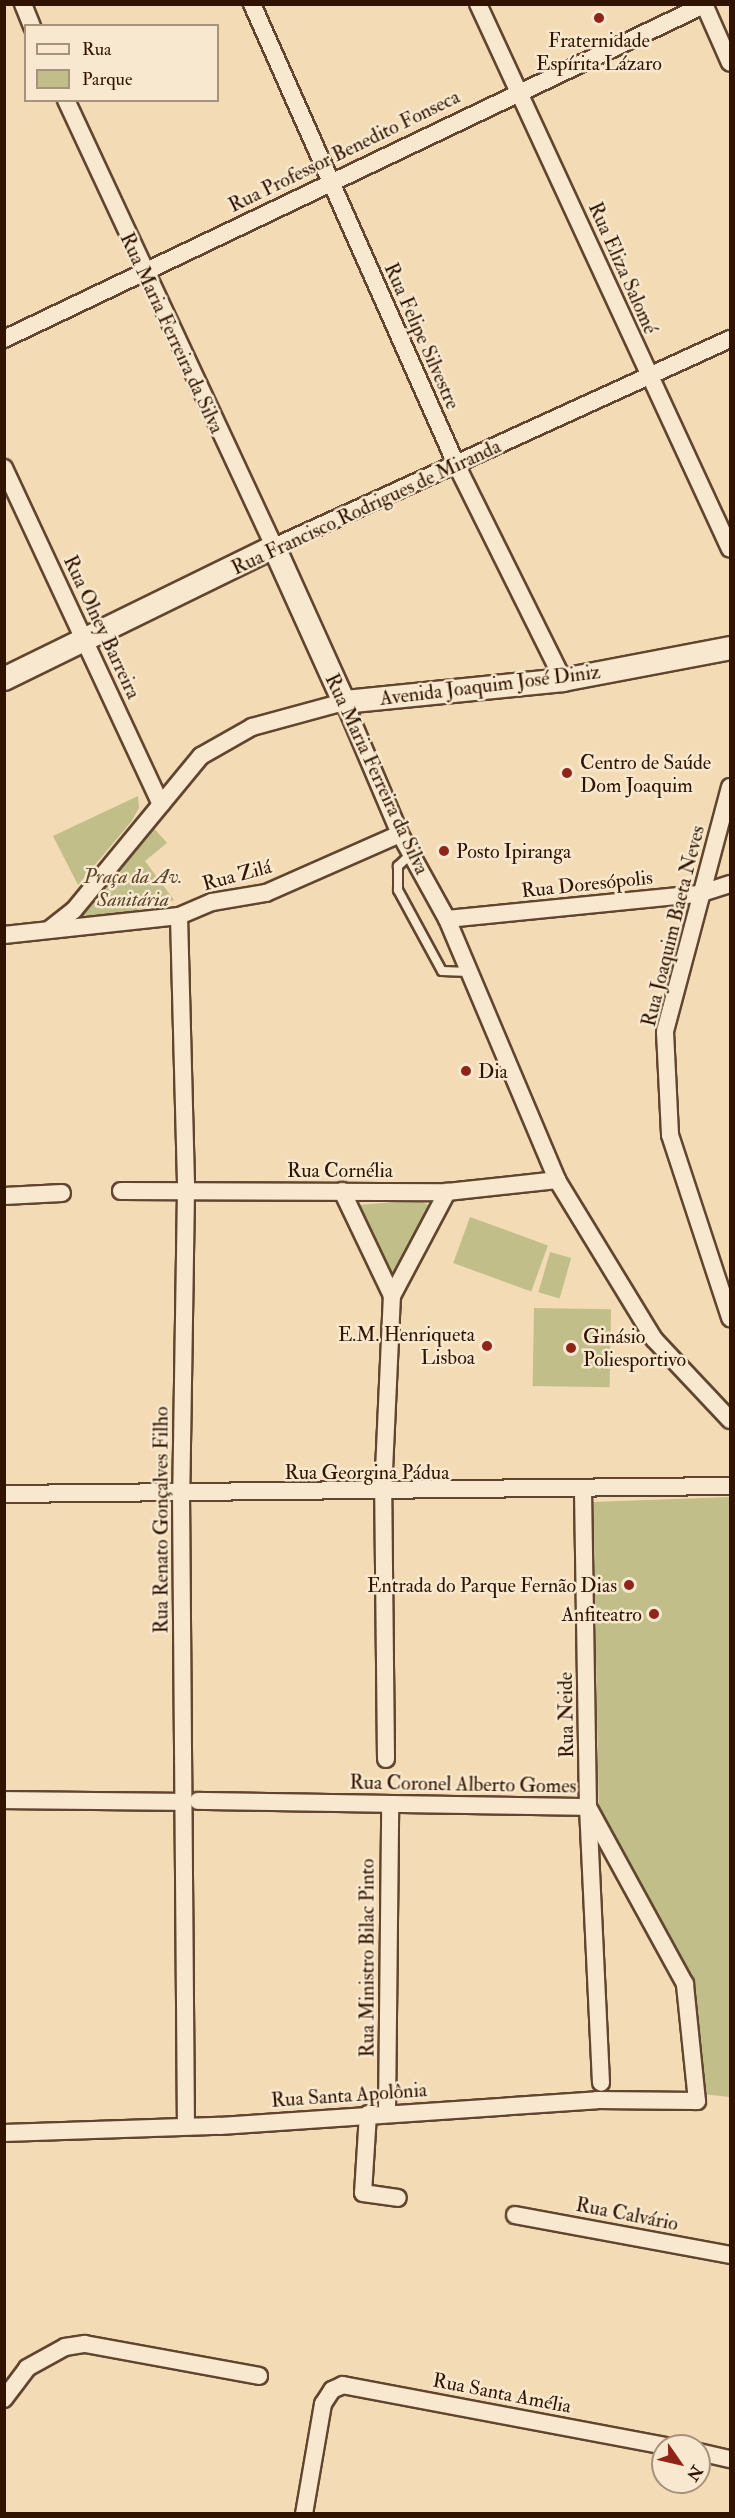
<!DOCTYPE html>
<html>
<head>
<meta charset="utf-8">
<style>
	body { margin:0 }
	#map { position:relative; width:735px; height:2518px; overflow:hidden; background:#f3dbb5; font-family:"IM FELL Double Pica",serif }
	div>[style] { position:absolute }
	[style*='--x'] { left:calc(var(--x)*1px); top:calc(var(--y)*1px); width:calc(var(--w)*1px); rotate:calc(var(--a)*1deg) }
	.green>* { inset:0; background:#c1be8a; transform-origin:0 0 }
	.roads { filter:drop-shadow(2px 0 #61452e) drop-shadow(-2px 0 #61452e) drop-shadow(0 2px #61452e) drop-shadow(0 -2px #61452e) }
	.lane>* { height:8px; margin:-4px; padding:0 4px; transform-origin:4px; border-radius:4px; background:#f7e8cf }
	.street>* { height:16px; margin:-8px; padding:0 8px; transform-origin:8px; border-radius:8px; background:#f7e8cf }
	.secondary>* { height:22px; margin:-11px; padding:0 11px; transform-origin:11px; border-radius:11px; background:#f7e8cf }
	.dots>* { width:16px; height:16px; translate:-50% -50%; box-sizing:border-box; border:3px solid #f7e8cf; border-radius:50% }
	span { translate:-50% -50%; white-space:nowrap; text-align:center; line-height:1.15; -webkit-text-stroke:5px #f7e8cf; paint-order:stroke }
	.poi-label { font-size:20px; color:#301301 }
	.left { translate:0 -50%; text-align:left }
	.right { translate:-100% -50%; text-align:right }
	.street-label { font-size:20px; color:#301301 }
	.park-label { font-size:20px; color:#5c462a; font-style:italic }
	.frame { position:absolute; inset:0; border:6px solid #301301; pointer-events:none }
	.legend { position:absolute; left:24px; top:24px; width:195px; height:78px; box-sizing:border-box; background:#f7e8cf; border:2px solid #a7937d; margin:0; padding:8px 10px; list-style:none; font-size:18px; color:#301301 }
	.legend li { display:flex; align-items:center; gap:12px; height:30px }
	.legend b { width:30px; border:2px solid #a7937d }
	.north { position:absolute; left:651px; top:2434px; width:60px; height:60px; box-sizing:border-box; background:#f7e8cf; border:2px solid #a7937d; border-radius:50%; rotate:124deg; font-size:16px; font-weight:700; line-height:24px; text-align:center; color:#301301 }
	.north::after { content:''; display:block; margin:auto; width:21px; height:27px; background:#8f2418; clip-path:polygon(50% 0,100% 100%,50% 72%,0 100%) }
</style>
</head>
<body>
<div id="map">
	<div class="green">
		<i style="clip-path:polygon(138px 796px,139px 808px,131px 822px,78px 885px,53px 836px)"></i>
		<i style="clip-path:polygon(151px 825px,167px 843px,145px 861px,174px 900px,120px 915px,80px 917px,79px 911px)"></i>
		<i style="clip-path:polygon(418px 1200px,429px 1205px,391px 1280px,359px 1205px)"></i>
		<i style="left:470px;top:1217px;width:83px;height:49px;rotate:20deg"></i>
		<i style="left:550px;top:1252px;width:22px;height:42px;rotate:16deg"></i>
		<i style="left:534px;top:1308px;width:77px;height:78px;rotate:1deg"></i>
		<i style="clip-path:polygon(730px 1497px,730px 2097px,702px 2094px,693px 1993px,599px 1814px,593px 1502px)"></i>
	</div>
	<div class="roads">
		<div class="lane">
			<i style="--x:411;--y:854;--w:18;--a:137"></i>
			<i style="--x:398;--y:866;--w:24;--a:90"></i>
			<i style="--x:398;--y:890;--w:92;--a:61.5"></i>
			<i style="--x:442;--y:971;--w:27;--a:2"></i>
		</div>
		<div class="street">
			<i style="--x:23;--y:4;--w:24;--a:68"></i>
			<i style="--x:252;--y:4;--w:503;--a:66.08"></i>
			<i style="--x:456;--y:464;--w:241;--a:63.6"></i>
			<i style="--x:478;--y:4;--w:600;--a:65.18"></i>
			<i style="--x:704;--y:4;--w:64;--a:66.2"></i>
			<i style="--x:66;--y:100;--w:493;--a:65"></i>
			<i style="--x:274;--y:547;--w:501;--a:-24.52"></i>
			<i style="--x:4;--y:339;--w:776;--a:-25.51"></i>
			<i style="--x:4;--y:468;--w:371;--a:65"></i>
			<i style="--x:730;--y:787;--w:253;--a:104.9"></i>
			<i style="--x:665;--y:1032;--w:103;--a:87.2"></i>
			<i style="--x:670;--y:1135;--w:193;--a:71.8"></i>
			<i style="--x:179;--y:916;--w:275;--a:88.5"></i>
			<i style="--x:186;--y:1191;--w:302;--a:90.9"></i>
			<i style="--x:181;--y:1493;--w:632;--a:89.55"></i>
			<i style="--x:447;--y:919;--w:253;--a:-5.7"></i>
			<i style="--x:699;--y:894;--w:33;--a:-18"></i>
			<i style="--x:51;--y:928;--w:29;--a:-38"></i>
			<i style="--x:74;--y:910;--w:200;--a:-50.5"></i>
			<i style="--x:201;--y:756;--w:59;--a:-29.6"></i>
			<i style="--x:252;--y:727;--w:95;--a:-15.2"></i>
			<i style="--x:344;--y:702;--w:143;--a:67"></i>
			<i style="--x:400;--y:834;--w:97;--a:61.1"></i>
			<i style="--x:447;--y:919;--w:283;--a:67.1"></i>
			<i style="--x:557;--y:1180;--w:186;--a:58.6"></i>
			<i style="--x:654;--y:1339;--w:111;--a:46.8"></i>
			<i style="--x:4;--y:935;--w:176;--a:-6.2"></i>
			<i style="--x:179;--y:916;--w:36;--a:-23"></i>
			<i style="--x:212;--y:902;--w:55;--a:-9.5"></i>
			<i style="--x:266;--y:893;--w:146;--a:-23.8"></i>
			<i style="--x:121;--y:1191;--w:326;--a:0.2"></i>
			<i style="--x:447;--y:1192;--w:111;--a:-6.2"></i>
			<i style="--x:342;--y:1191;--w:116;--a:64.5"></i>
			<i style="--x:4;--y:1196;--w:58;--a:-3"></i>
			<i style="--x:583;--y:1490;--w:317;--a:89.1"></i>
			<i style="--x:588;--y:1807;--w:276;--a:87.3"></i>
			<i style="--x:4;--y:1494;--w:726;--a:-0.63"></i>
			<i style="--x:386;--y:1759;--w:266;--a:-90.6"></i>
			<i style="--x:383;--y:1493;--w:197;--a:-87.4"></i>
			<i style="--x:392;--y:1296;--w:118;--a:-62.1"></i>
			<i style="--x:4;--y:1800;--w:179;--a:0.6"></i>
			<i style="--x:387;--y:2113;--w:309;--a:-89.4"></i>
			<i style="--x:368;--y:2114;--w:79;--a:93.6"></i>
			<i style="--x:363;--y:2193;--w:35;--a:8"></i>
			<i style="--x:4;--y:2133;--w:216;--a:-1.9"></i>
			<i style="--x:220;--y:2126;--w:378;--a:-3.9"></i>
			<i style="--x:597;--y:2100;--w:100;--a:0.6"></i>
			<i style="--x:697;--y:2101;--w:118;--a:-95.9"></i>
			<i style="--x:685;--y:1984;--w:202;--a:-118.7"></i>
			<i style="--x:588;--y:1807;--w:390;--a:-179.1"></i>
			<i style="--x:515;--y:2215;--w:219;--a:10.5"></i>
			<i style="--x:4;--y:2399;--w:39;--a:-53"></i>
			<i style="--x:27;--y:2368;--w:43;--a:-28.9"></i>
			<i style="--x:65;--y:2347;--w:20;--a:-9"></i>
			<i style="--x:85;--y:2344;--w:177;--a:10.4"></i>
			<i style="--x:699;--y:2452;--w:32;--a:13"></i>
			<i style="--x:304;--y:2514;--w:112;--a:-80.2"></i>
			<i style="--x:323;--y:2404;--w:17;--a:-57"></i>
			<i style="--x:332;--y:2390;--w:12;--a:-24"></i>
			<i style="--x:343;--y:2385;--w:329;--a:10.7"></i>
		</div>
		<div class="secondary">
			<i style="--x:4;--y:679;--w:301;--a:-26.1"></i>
			<i style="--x:274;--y:547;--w:170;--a:65.7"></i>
			<i style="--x:344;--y:702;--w:220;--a:-5.7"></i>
			<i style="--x:563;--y:680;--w:170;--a:-10.8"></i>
		</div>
	</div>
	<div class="dots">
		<i style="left:599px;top:18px;background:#8f2418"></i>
		<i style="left:567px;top:773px;background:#8f2418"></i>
		<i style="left:444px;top:851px;background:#8f2418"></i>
		<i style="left:466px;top:1071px;background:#8f2418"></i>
		<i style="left:487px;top:1346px;background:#8f2418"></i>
		<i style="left:571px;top:1348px;background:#8f2418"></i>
		<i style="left:629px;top:1585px;background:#8f2418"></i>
		<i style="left:654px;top:1614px;background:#8f2418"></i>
	</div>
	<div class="poi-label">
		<span style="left:599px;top:52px">Fraternidade<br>Espírita Lázaro</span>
		<span class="left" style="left:580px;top:774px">Centro de Saúde<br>Dom Joaquim</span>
		<span class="left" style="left:456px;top:851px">Posto Ipiranga</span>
		<span class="left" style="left:478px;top:1071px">Dia</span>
		<span class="right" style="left:475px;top:1346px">E.M. Henriqueta<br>Lisboa</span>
		<span class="left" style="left:583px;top:1348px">Ginásio<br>Poliesportivo</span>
		<span class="right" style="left:617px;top:1585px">Entrada do Parque Fernão Dias</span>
		<span class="right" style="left:642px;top:1614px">Anfiteatro</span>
	</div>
	<div class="street-label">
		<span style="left:344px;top:151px;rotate:-26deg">Rua Professor Benedito Fonseca</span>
		<span style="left:623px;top:268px;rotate:66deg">Rua Eliza Salomé</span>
		<span style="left:172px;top:333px;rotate:65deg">Rua Maria Ferreira da Silva</span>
		<span style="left:422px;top:336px;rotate:66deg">Rua Felipe Silvestre</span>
		<span style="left:366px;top:507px;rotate:-25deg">Rua Francisco Rodrigues de Miranda</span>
		<span style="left:102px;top:627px;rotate:65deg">Rua Olney Barreira</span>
		<span style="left:490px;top:685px;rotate:-7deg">Avenida Joaquim José Diniz</span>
		<span style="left:377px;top:774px;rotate:65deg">Rua Maria Ferreira da Silva</span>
		<span style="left:237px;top:875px;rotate:-15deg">Rua Zilá</span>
		<span style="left:587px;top:884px;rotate:-6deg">Rua Doresópolis</span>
		<span style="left:673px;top:926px;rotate:-76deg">Rua Joaquim Baeta Neves</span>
		<span style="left:340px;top:1170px">Rua Cornélia</span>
		<span style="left:367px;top:1472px">Rua Georgina Pádua</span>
		<span style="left:161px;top:1520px;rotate:-90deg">Rua Renato Gonçalves Filho</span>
		<span style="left:566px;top:1715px;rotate:-91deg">Rua Neide</span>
		<span style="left:463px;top:1784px;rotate:1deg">Rua Coronel Alberto Gomes</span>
		<span style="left:367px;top:1958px;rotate:-90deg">Rua Ministro Bilac Pinto</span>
		<span style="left:349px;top:2095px;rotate:-4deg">Rua Santa Apolônia</span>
		<span style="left:627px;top:2214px;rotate:11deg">Rua Calvário</span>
		<span style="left:502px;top:2393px;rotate:11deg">Rua Santa Amélia</span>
	</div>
	<div class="park-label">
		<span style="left:133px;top:888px">Praça da Av.<br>Sanitária</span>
	</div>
	<div class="frame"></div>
	<ul class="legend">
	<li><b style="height:8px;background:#f7e8cf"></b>Rua</li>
	<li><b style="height:16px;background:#c1be8a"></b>Parque</li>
	</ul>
	<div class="north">N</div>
</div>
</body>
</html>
